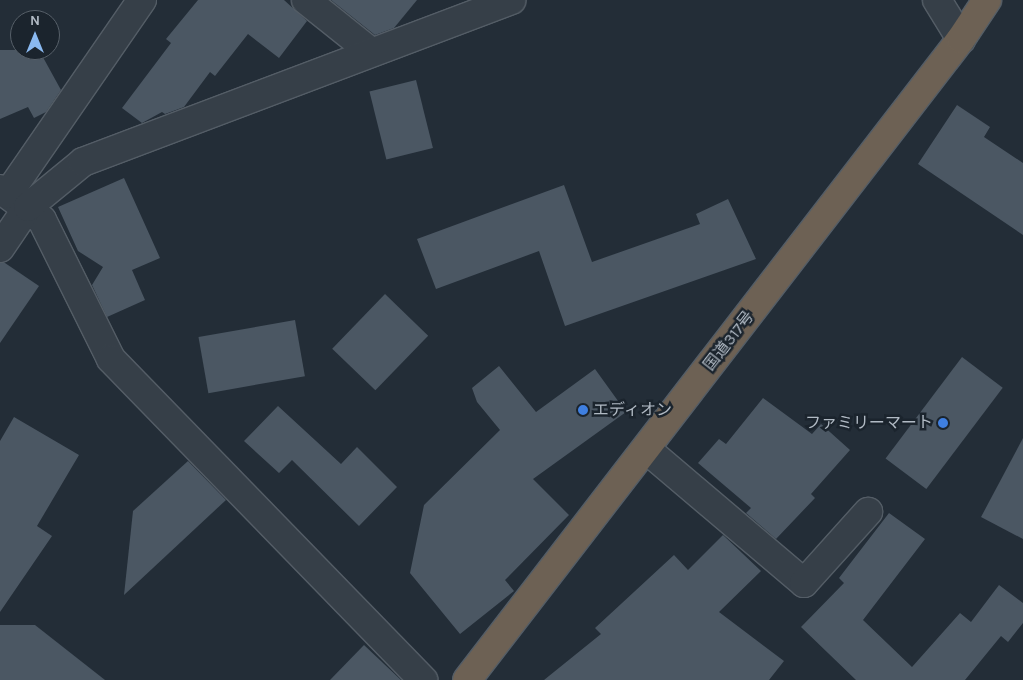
<!DOCTYPE html>
<html>
<head>
<meta charset="utf-8">
<style>
	body { margin:0 }
	#map { position:relative; width:1023px; height:680px; overflow:hidden; background:#232d37; font-family:Karla,"Noto Sans JP",sans-serif }
	div>[style] { position:absolute }
	[style*='--x'] { left:calc(var(--x)*1px); top:calc(var(--y)*1px); width:calc(var(--w)*1px); rotate:calc(var(--a)*1deg) }
	.building>* { inset:0; background:#4b5763; transform-origin:0 0 }
	.roads { filter:drop-shadow(1px 0 #545d66) drop-shadow(-1px 0 #545d66) drop-shadow(0 1px #545d66) drop-shadow(0 -1px #545d66) }
	.street>* { height:28px; margin:-14px; padding:0 14px; transform-origin:14px; border-radius:14px; background:#363f48 }
	.highway>* { height:28px; margin:-14px; padding:0 14px; transform-origin:14px; border-radius:14px; background:#6d6154 }
	.dots>* { width:14px; height:14px; translate:-50% -50%; box-sizing:border-box; border:2px solid #1b242d; border-radius:50% }
	span { translate:-50% -50%; white-space:nowrap; text-align:center; line-height:1.15; -webkit-text-stroke:5px #1b242d; paint-order:stroke }
	.street-label { font-size:16px; color:#b1bac4 }
	.poi-label { font-size:16px; color:#b1bac4 }
	.left { translate:0 -50%; text-align:left }
	.right { translate:-100% -50%; text-align:right }
	.north { position:absolute; left:10px; top:10px; width:50px; height:50px; box-sizing:border-box; background:#1b242d; border:1px solid #576069; border-radius:50%; rotate:0deg; font-size:14px; font-weight:700; line-height:20px; text-align:center; color:#b1bac4 }
	.north::after { content:''; display:block; margin:auto; width:18px; height:22px; background:#8ab9f0; clip-path:polygon(50% 0,100% 100%,50% 72%,0 100%) }
</style>
</head>
<body>
<div id="map">
	<div class="building">
		<i style="clip-path:polygon(198px 0,284px 0,307px 21px,279px 58px,248px 34px,215px 76px,210px 72px,184px 107px,165px 114px,162px 112px,142px 123px,122px 108px,171px 43px,166px 39px)"></i>
		<i style="clip-path:polygon(331px 0,417px 0,394px 28px,375px 35px)"></i>
		<i style="clip-path:polygon(0 50px,39px 50px,61px 90px,46px 112px,34px 118px,28px 107px,0 119px)"></i>
		<i style="left:416px;top:80px;width:70px;height:48px;rotate:76deg"></i>
		<i style="clip-path:polygon(957px 105px,990px 127px,984px 137px,1023px 163px,1023px 235px,918px 164px)"></i>
		<i style="clip-path:polygon(124px 178px,160px 258px,132px 270px,145px 300px,107px 317px,92px 285px,103px 267px,78px 251px,58px 207px)"></i>
		<i style="clip-path:polygon(564px 185px,592px 262px,700px 224px,696px 214px,728px 199px,756px 259px,565px 326px,539px 251px,436px 289px,417px 239px)"></i>
		<i style="clip-path:polygon(0 263px,5px 263px,39px 286px,0 343px)"></i>
		<i style="left:385px;top:294px;width:60px;height:76px;rotate:44deg"></i>
		<i style="left:295px;top:320px;width:57px;height:98px;rotate:80deg"></i>
		<i style="left:962px;top:357px;width:51px;height:127px;rotate:37deg"></i>
		<i style="clip-path:polygon(499px 366px,536px 412px,595px 369px,626px 412px,533px 479px,569px 515px,505px 580px,514px 591px,460px 634px,410px 573px,424px 505px,500px 430px,477px 402px,472px 388px)"></i>
		<i style="clip-path:polygon(763px 398px,812px 434px,821px 424px,850px 450px,811px 494px,815px 498px,776px 539px,746px 513px,751px 508px,698px 463px,719px 439px,726px 444px)"></i>
		<i style="clip-path:polygon(278px 406px,341px 464px,357px 447px,397px 487px,359px 526px,292px 460px,279px 473px,244px 441px)"></i>
		<i style="clip-path:polygon(14px 417px,79px 455px,37px 526px,52px 536px,0 612px,0 441px)"></i>
		<i style="clip-path:polygon(1023px 438px,1023px 539px,981px 517px)"></i>
		<i style="clip-path:polygon(188px 461px,226px 500px,124px 595px,133px 511px)"></i>
		<i style="clip-path:polygon(889px 513px,925px 539px,863px 620px,912px 667px,960px 613px,971px 622px,999px 585px,1023px 603px,1023px 623px,1008px 642px,1001px 636px,965px 680px,856px 680px,801px 627px,844px 583px,839px 578px)"></i>
		<i style="clip-path:polygon(723px 535px,761px 571px,719px 612px,784px 661px,769px 680px,544px 680px,601px 634px,595px 628px,674px 555px,688px 570px)"></i>
		<i style="clip-path:polygon(0 625px,35px 625px,105px 680px,0 680px)"></i>
		<i style="clip-path:polygon(364px 645px,401px 680px,330px 680px)"></i>
	</div>
	<div class="roads">
		<div class="street">
			<i style="--x:306;--y:0;--w:83;--a:38.7"></i>
			<i style="--x:937;--y:0;--w:46;--a:58.4"></i>
			<i style="--x:0;--y:189;--w:52;--a:36.4"></i>
			<i style="--x:42;--y:220;--w:155;--a:63.6"></i>
			<i style="--x:111;--y:359;--w:448;--a:45.8"></i>
			<i style="--x:8;--y:194;--w:236;--a:-55.4"></i>
			<i style="--x:0;--y:248;--w:50;--a:-55.7"></i>
			<i style="--x:28;--y:207;--w:71;--a:-39.3"></i>
			<i style="--x:83;--y:162;--w:458;--a:-20.7"></i>
			<i style="--x:646;--y:449;--w:207;--a:40.3"></i>
			<i style="--x:804;--y:583;--w:96;--a:-48"></i>
		</div>
		<div class="highway">
			<i style="--x:467;--y:680;--w:809;--a:-52.38"></i>
			<i style="--x:961;--y:39;--w:47;--a:-56.3"></i>
		</div>
	</div>
	<div class="dots">
		<i style="left:583px;top:410px;background:#3f7fe0"></i>
		<i style="left:943px;top:423px;background:#3f7fe0"></i>
	</div>
	<div class="street-label">
		<span style="left:729px;top:341px;rotate:-52deg">国道317号</span>
	</div>
	<div class="poi-label">
		<span class="left" style="left:593px;top:410px">エディオン</span>
		<span class="right" style="left:933px;top:423px">ファミリーマート</span>
	</div>
	<div class="north">N</div>
</div>
</body>
</html>
